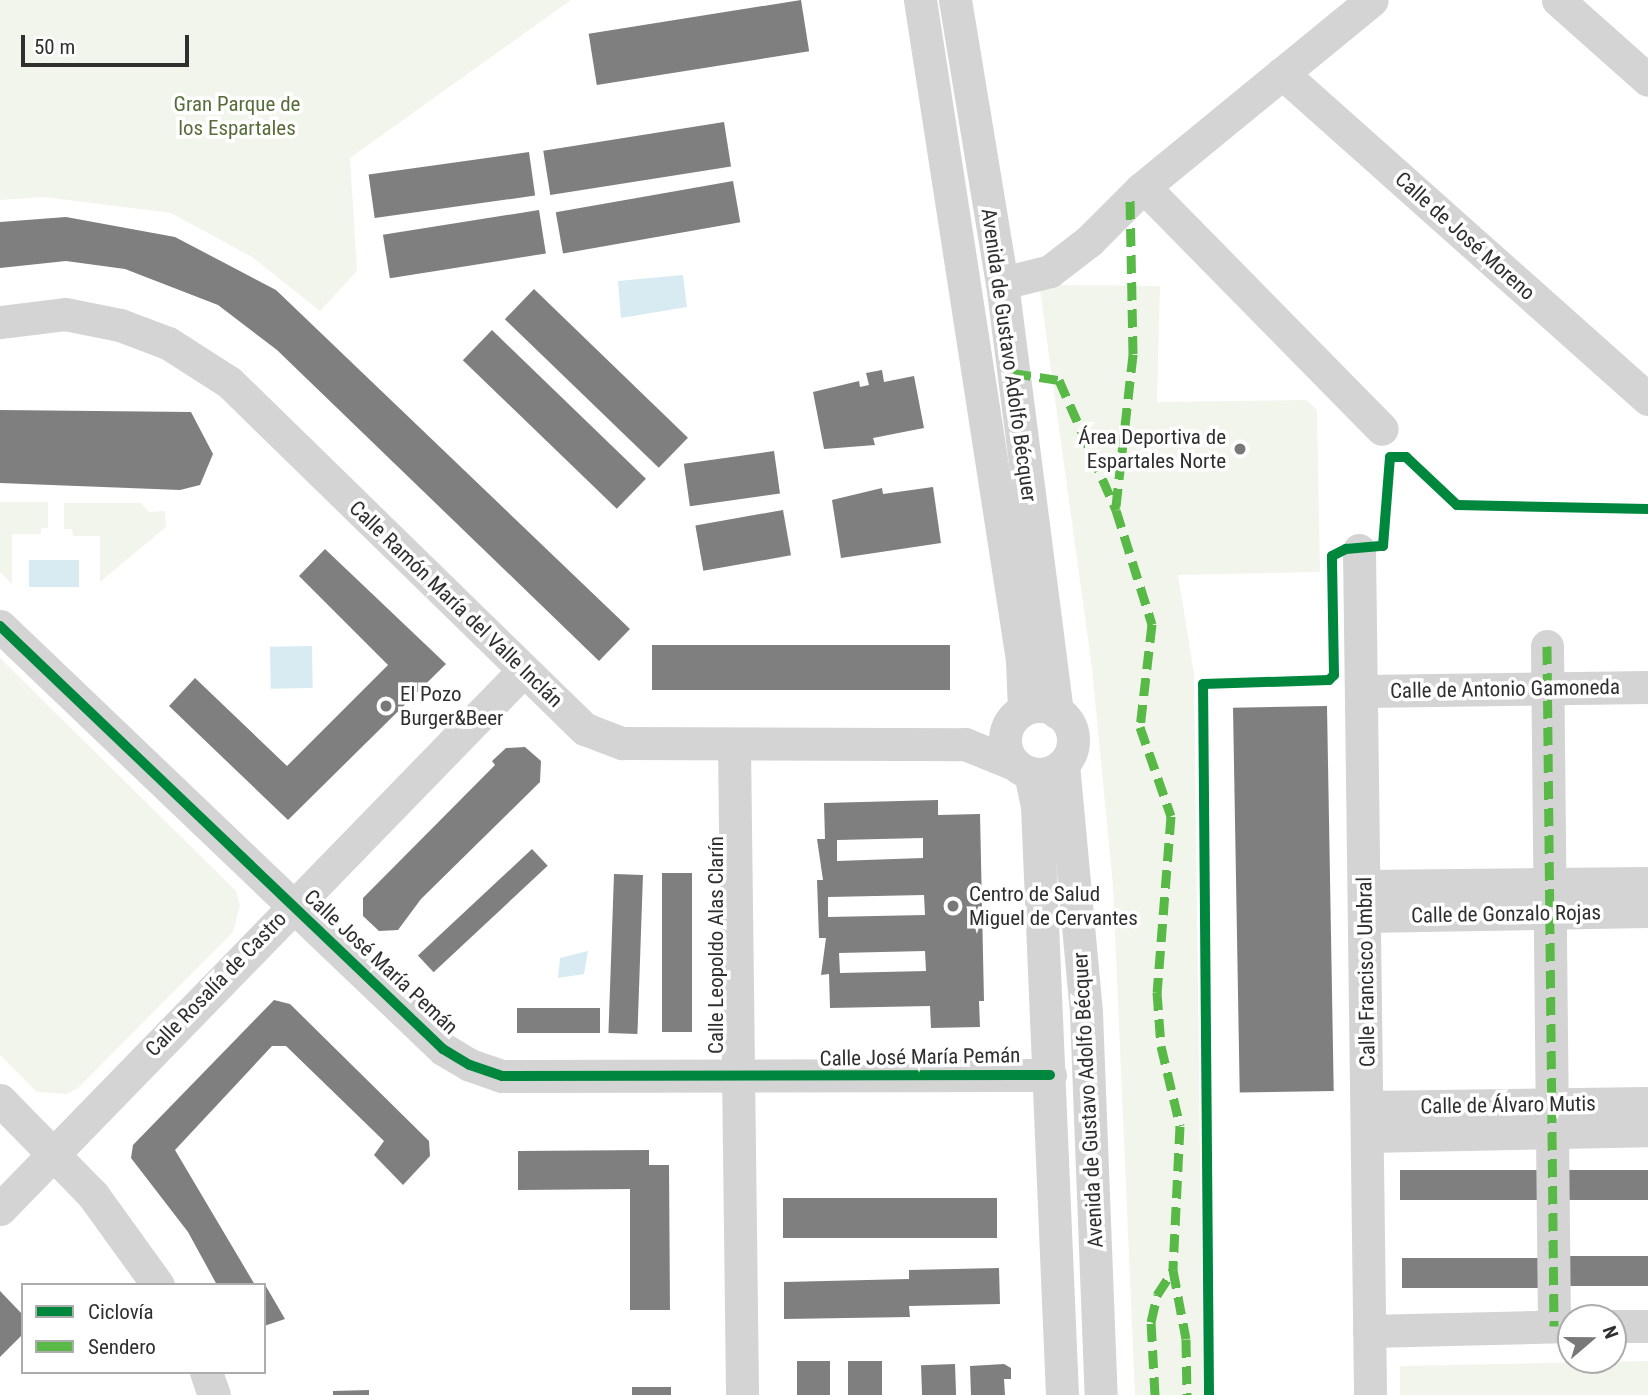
<!DOCTYPE html>
<html>
<head>
<meta charset="utf-8">
<style>
	body { margin:0 }
	#map { position:relative; width:1648px; height:1395px; overflow:hidden; background:#fff; font-family:"Roboto Condensed",sans-serif }
	div>[style] { position:absolute }
	[style*='--x'] { left:calc(var(--x)*1px); top:calc(var(--y)*1px); width:calc(var(--w)*1px); rotate:calc(var(--a)*1deg) }
	.green>* { inset:0; background:#f2f5ec }
	.water>* { inset:0; background:#d8ebf2; transform-origin:0 0 }
	.building>* { inset:0; background:#7f7f7f; transform-origin:0 0 }
	.minor>* { height:33px; margin:-16.5px; padding:0 16.5px; transform-origin:16.5px; border-radius:16.5px; background:#d4d4d4 }
	.minor>.ring { margin:-16.5px; padding:0; box-sizing:content-box; background:none; border:33px solid #d4d4d4; border-radius:50% }
	.quiet>* { height:9px; margin-top:-4.5px; transform-origin:0; background:repeating-linear-gradient(90deg,#58b947 0 18px,transparent 0 27px) }
	.cycleway>* { height:10px; margin:-5px; padding:0 5px; transform-origin:5px; border-radius:5px; background:#00873e }
	.dots>* { width:19px; height:19px; translate:-50% -50%; box-sizing:border-box; border:4px solid #fff; border-radius:50% }
	span { translate:-50% -50%; white-space:nowrap; text-align:center; line-height:1.15; -webkit-text-stroke:7px #fff; paint-order:stroke }
	.park-label { font-size:21px; color:#576c3a }
	.street-label { font-size:21px; color:#2f2f2f }
	.poi-label { font-size:21px; color:#2f2f2f }
	.right { translate:-100% -50%; text-align:right }
	.left { translate:0 -50%; text-align:left }
	.legend { position:absolute; left:21px; top:1283px; width:245px; height:91px; box-sizing:border-box; background:#fff; border:2px solid #acacac; margin:0; padding:9px 12px; list-style:none; font-size:21px; color:#2f2f2f }
	.legend li { display:flex; align-items:center; gap:14px; height:35px }
	.legend b { width:35px; border:2px solid #acacac }
	.north { position:absolute; left:1557px; top:1304px; width:70px; height:70px; box-sizing:border-box; background:#fff; border:2px solid #acacac; border-radius:50%; rotate:70deg; font-size:19px; font-weight:700; line-height:28px; text-align:center; color:#2f2f2f }
	.north::after { content:''; display:block; margin:auto; width:24px; height:32px; background:#787878; clip-path:polygon(50% 0,100% 100%,50% 72%,0 100%) }
	.scale { position:absolute; left:21px; top:35px; width:168px; height:32px; box-sizing:border-box; border:4px solid #2f2f2f; border-top:0; padding-left:9px; font-size:21px; line-height:24px; white-space:nowrap; color:#2f2f2f; -webkit-text-stroke:5px #fff; paint-order:stroke }
</style>
</head>
<body>
<div id="map">
	<div class="green">
		<i style="clip-path:polygon(0 0,571px 0,350px 158px,357px 271px,320px 311px,252px 257px,171px 213px,44px 197px,0 200px)"></i>
		<i style="clip-path:polygon(1059px 285px,1160px 286px,1157px 402px,1306px 400px,1317px 410px,1320px 572px,1178px 575px,1194px 673px,1203px 1395px,1135px 1395px,1113px 886px,1092px 668px,1040px 290px)"></i>
		<i style="clip-path:polygon(0 502px,48px 502px,48px 528px,41px 528px,41px 534px,12px 534px,12px 584px,0 572px)"></i>
		<i style="clip-path:polygon(64px 503px,141px 503px,149px 512px,165px 511px,166px 527px,100px 582px,100px 536px,73px 536px,72px 529px,64px 529px)"></i>
		<i style="clip-path:polygon(0 658px,236px 891px,240px 905px,233px 932px,77px 1089px,66px 1094px,37px 1092px,0 1055px)"></i>
		<i style="clip-path:polygon(1648px 1361px,1648px 1395px,1400px 1395px,1400px 1366px)"></i>
	</div>
	<div class="water">
		<i style="clip-path:polygon(683px 275px,687px 307px,621px 318px,618px 281px)"></i>
		<i style="left:79px;top:560px;width:27px;height:50px;rotate:90deg"></i>
		<i style="left:312px;top:646px;width:42px;height:42px;rotate:89deg"></i>
		<i style="clip-path:polygon(588px 951px,584px 974px,558px 978px,560px 958px)"></i>
	</div>
	<div class="building">
		<i style="left:801px;top:0;width:52px;height:215px;rotate:81deg"></i>
		<i style="left:724px;top:122px;width:45px;height:183px;rotate:81deg"></i>
		<i style="left:529px;top:152px;width:44px;height:162px;rotate:82deg"></i>
		<i style="left:733px;top:181px;width:42px;height:180px;rotate:80deg"></i>
		<i style="left:539px;top:210px;width:44px;height:158px;rotate:81deg"></i>
		<i style="clip-path:polygon(66px 217px,175px 237px,276px 290px,630px 629px,599px 661px,277px 350px,218px 305px,125px 269px,66px 261px,0 268px,0 222px)"></i>
		<i style="left:534px;top:289px;width:214px;height:42px;rotate:44deg"></i>
		<i style="left:492px;top:330px;width:214px;height:42px;rotate:44deg"></i>
		<i style="clip-path:polygon(882px 370px,884px 382px,914px 376px,924px 428px,873px 438px,875px 445px,824px 449px,813px 392px,859px 381px,860px 387px,869px 385px,866px 373px)"></i>
		<i style="clip-path:polygon(0 410px,191px 412px,213px 454px,200px 485px,180px 490px,0 483px)"></i>
		<i style="left:774px;top:451px;width:43px;height:91px;rotate:82deg"></i>
		<i style="clip-path:polygon(933px 487px,941px 543px,841px 558px,832px 500px,882px 488px,883px 494px)"></i>
		<i style="left:783px;top:510px;width:46px;height:89px;rotate:80deg"></i>
		<i style="clip-path:polygon(325px 549px,446px 664px,288px 820px,169px 706px,195px 678px,287px 766px,388px 665px,299px 576px)"></i>
		<i style="left:950px;top:645px;width:45px;height:298px;rotate:90deg"></i>
		<i style="left:1327px;top:706px;width:385px;height:94px;rotate:89deg"></i>
		<i style="clip-path:polygon(525px 747px,541px 761px,540px 782px,421px 899px,398px 930px,379px 931px,363px 916px,363px 898px,495px 765px,492px 761px,506px 748px)"></i>
		<i style="clip-path:polygon(evenodd,938px 800px,938px 815px,980px 814px,984px 1001px,979px 1001px,980px 1027px,931px 1028px,930px 1006px,830px 1008px,829px 974px,821px 975px,826px 938px,819px 938px,817px 880px,823px 880px,817px 839px,825px 839px,824px 803px,938px 800px,923px 838px,923px 858px,837px 861px,837px 840px,923px 838px,938px 800px,924px 895px,925px 915px,828px 917px,828px 897px,924px 895px,938px 800px,925px 951px,926px 971px,840px 973px,839px 953px,925px 951px)"></i>
		<i style="left:532px;top:849px;width:23px;height:156px;rotate:47deg"></i>
		<i style="left:662px;top:873px;width:30px;height:159px"></i>
		<i style="left:614px;top:874px;width:29px;height:159px;rotate:2deg"></i>
		<i style="clip-path:polygon(274px 1000px,290px 1004px,429px 1141px,430px 1156px,403px 1185px,374px 1155px,384px 1141px,286px 1046px,272px 1046px,175px 1150px,255px 1285px,217px 1285px,188px 1232px,131px 1158px,133px 1145px)"></i>
		<i style="left:517px;top:1008px;width:83px;height:25px"></i>
		<i style="clip-path:polygon(649px 1150px,649px 1165px,669px 1165px,670px 1310px,630px 1310px,630px 1189px,518px 1190px,518px 1151px)"></i>
		<i style="left:1542px;top:1170px;width:30px;height:142px;rotate:90deg"></i>
		<i style="left:1565px;top:1170px;width:83px;height:30px"></i>
		<i style="left:997px;top:1198px;width:40px;height:214px;rotate:90deg"></i>
		<i style="left:1648px;top:1256px;width:30px;height:81px;rotate:90deg"></i>
		<i style="left:1543px;top:1258px;width:30px;height:141px;rotate:90deg"></i>
		<i style="clip-path:polygon(999px 1268px,1000px 1304px,909px 1306px,910px 1317px,784px 1319px,784px 1282px,909px 1279px,909px 1270px)"></i>
		<i style="clip-path:polygon(264px 1283px,285px 1319px,264px 1326px)"></i>
		<i style="clip-path:polygon(0 1291px,23px 1315px,23px 1334px,0 1357px)"></i>
		<i style="left:797px;top:1361px;width:33px;height:34px"></i>
		<i style="left:848px;top:1361px;width:34px;height:34px"></i>
		<i style="left:955px;top:1364px;width:31px;height:34px;rotate:88deg"></i>
		<i style="clip-path:polygon(1004px 1364px,1011px 1368px,1011px 1379px,1004px 1379px,1005px 1395px,971px 1395px,970px 1366px)"></i>
		<i style="left:671px;top:1387px;width:8px;height:39px;rotate:90deg"></i>
		<i style="clip-path:polygon(369px 1390px,369px 1395px,333px 1395px,333px 1391px)"></i>
	</div>
	<div class="minor">
		<i style="--x:920;--y:0;--w:668;--a:81.21"></i>
		<i style="--x:1022;--y:660;--w:49;--a:87.7"></i>
		<i style="--x:955;--y:0;--w:287;--a:80.6"></i>
		<i style="--x:1002;--y:283;--w:433;--a:82.7"></i>
		<i style="--x:1558;--y:0;--w:120;--a:41.6"></i>
		<i style="--x:1282;--y:73;--w:490;--a:41.7"></i>
		<i style="--x:1144;--y:187;--w:339;--a:45.5"></i>
		<i style="--x:1002;--y:283;--w:49;--a:-14"></i>
		<i style="--x:1050;--y:271;--w:49;--a:-37.6"></i>
		<i style="--x:1089;--y:241;--w:74;--a:-45"></i>
		<i style="--x:1141;--y:189;--w:298;--a:-39.3"></i>
		<i style="--x:0;--y:322;--w:65;--a:-7"></i>
		<i style="--x:65;--y:314;--w:56;--a:11.3"></i>
		<i style="--x:120;--y:325;--w:51;--a:20.6"></i>
		<i style="--x:168;--y:343;--w:72;--a:32.6"></i>
		<i style="--x:229;--y:382;--w:497;--a:44.3"></i>
		<i style="--x:585;--y:729;--w:40;--a:21"></i>
		<i style="--x:622;--y:743;--w:343;--a:0.2"></i>
		<i style="--x:965;--y:744;--w:53;--a:22.2"></i>
		<i style="--x:1359;--y:550;--w:845;--a:89.25"></i>
		<i style="--x:0;--y:626;--w:613;--a:43.68"></i>
		<i style="--x:443;--y:1049;--w:31;--a:31"></i>
		<i style="--x:470;--y:1065;--w:34;--a:19"></i>
		<i style="--x:502;--y:1076;--w:548;--a:-0.1"></i>
		<i style="--x:1547;--y:646;--w:680;--a:89.41"></i>
		<i style="--x:1363;--y:691;--w:285;--a:-0.8"></i>
		<i class="ring" style="left:1005px;top:706px;width:35px;height:35px"></i>
		<i style="--x:734;--y:746;--w:649;--a:89.29"></i>
		<i style="--x:1063;--y:764;--w:250;--a:84.7"></i>
		<i style="--x:1086;--y:1013;--w:382;--a:87.8"></i>
		<i style="--x:1030;--y:773;--w:34;--a:78"></i>
		<i style="--x:1037;--y:806;--w:590;--a:87.57"></i>
		<i style="--x:1365;--y:886;--w:283;--a:-0.6"></i>
		<i style="--x:1364;--y:916;--w:284;--a:-1"></i>
		<i style="--x:0;--y:1100;--w:133;--a:45.6"></i>
		<i style="--x:93;--y:1195;--w:111;--a:54.2"></i>
		<i style="--x:1368;--y:1107;--w:280;--a:-0.8"></i>
		<i style="--x:1368;--y:1136;--w:280;--a:-1.2"></i>
		<i style="--x:0;--y:1209;--w:749;--a:-45.81"></i>
		<i style="--x:1613;--y:1326;--w:35;--a:0"></i>
		<i style="--x:1369;--y:1331;--w:202;--a:-1.4"></i>
		<i style="--x:206;--y:1372;--w:24;--a:71"></i>
	</div>
	<div class="quiet">
		<i style="--x:1013;--y:373;--w:47;--a:8.7"></i>
		<i style="--x:1059;--y:380;--w:142;--a:66.3"></i>
		<i style="--x:1116;--y:510;--w:120;--a:72.5"></i>
		<i style="--x:1152;--y:624;--w:104;--a:96.6"></i>
		<i style="--x:1140;--y:727;--w:94;--a:70.8"></i>
		<i style="--x:1171;--y:816;--w:177;--a:94.5"></i>
		<i style="--x:1157;--y:992;--w:54;--a:85.8"></i>
		<i style="--x:1161;--y:1046;--w:82;--a:76.6"></i>
		<i style="--x:1180;--y:1126;--w:144;--a:92.8"></i>
		<i style="--x:1173;--y:1270;--w:70;--a:79.3"></i>
		<i style="--x:1186;--y:1339;--w:56;--a:89"></i>
		<i style="--x:1116;--y:506;--w:153;--a:-83.6"></i>
		<i style="--x:1133;--y:354;--w:154;--a:-91.1"></i>
		<i style="--x:1547;--y:646;--w:680;--a:89.41"></i>
		<i style="--x:1155;--y:1395;--w:73;--a:-93.1"></i>
		<i style="--x:1151;--y:1322;--w:28;--a:-77"></i>
		<i style="--x:1157;--y:1295;--w:30;--a:-57"></i>
	</div>
	<div class="cycleway">
		<i style="--x:0;--y:626;--w:613;--a:43.68"></i>
		<i style="--x:443;--y:1049;--w:31;--a:31"></i>
		<i style="--x:470;--y:1065;--w:34;--a:19"></i>
		<i style="--x:502;--y:1076;--w:548;--a:-0.1"></i>
		<i style="--x:1209;--y:1395;--w:711;--a:-90.48"></i>
		<i style="--x:1203;--y:684;--w:126;--a:-1.8"></i>
		<i style="--x:1329;--y:680;--w:7;--a:-45"></i>
		<i style="--x:1334;--y:675;--w:119;--a:-91"></i>
		<i style="--x:1332;--y:556;--w:16;--a:-27"></i>
		<i style="--x:1346;--y:549;--w:37;--a:-5"></i>
		<i style="--x:1383;--y:546;--w:89;--a:-85.5"></i>
		<i style="--x:1390;--y:457;--w:16;--a:0"></i>
		<i style="--x:1406;--y:457;--w:70;--a:43.3"></i>
		<i style="--x:1457;--y:505;--w:191;--a:1.2"></i>
	</div>
	<div class="dots">
		<i style="left:1240px;top:449px;background:#787878"></i>
		<i style="left:386px;top:706px;background:#787878"></i>
		<i style="left:953px;top:906px;background:#787878"></i>
	</div>
	<div class="park-label">
		<span style="left:237px;top:116px">Gran Parque de<br>los Espartales</span>
	</div>
	<div class="street-label">
		<span style="left:1465px;top:236px;rotate:42deg">Calle de José Moreno</span>
		<span style="left:1009px;top:355px;rotate:82deg">Avenida de Gustavo Adolfo Bécquer</span>
		<span style="left:456px;top:604px;rotate:44deg">Calle Ramón María del Valle Inclán</span>
		<span style="left:1505px;top:689px;rotate:-1deg">Calle de Antonio Gamoneda</span>
		<span style="left:1506px;top:914px;rotate:-1deg">Calle de Gonzalo Rojas</span>
		<span style="left:716px;top:945px;rotate:-90deg">Calle Leopoldo Alas Clarín</span>
		<span style="left:381px;top:962px;rotate:43deg">Calle José María Pemán</span>
		<span style="left:1366px;top:972px;rotate:-91deg">Calle Francisco Umbral</span>
		<span style="left:216px;top:984px;rotate:-46deg">Calle Rosalía de Castro</span>
		<span style="left:920px;top:1057px;rotate:-1deg">Calle José María Pemán</span>
		<span style="left:1088px;top:1100px;rotate:-93deg">Avenida de Gustavo Adolfo Bécquer</span>
		<span style="left:1508px;top:1105px;rotate:-1deg">Calle de Álvaro Mutis</span>
	</div>
	<div class="poi-label">
		<span class="right" style="left:1226px;top:449px">Área Deportiva de<br>Espartales Norte</span>
		<span class="left" style="left:400px;top:706px">El Pozo<br>Burger&amp;Beer</span>
		<span class="left" style="left:969px;top:906px">Centro de Salud<br>Miguel de Cervantes</span>
	</div>
	<ul class="legend">
	<li><b style="height:9px;background:#00873e"></b>Ciclovía</li>
	<li><b style="height:9px;background:#58b947"></b>Sendero</li>
	</ul>
	<div class="north">N</div>
	<div class="scale">50 m</div>
</div>
</body>
</html>
